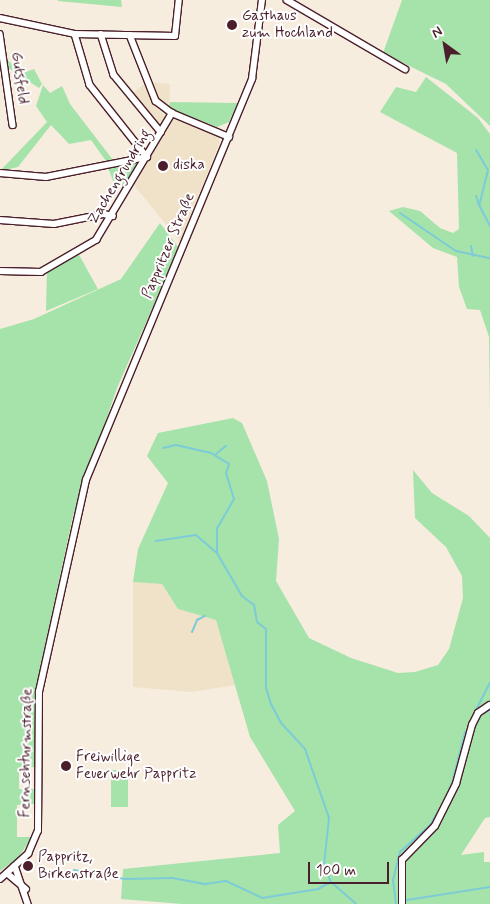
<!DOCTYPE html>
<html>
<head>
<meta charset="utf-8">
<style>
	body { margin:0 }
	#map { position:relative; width:490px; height:904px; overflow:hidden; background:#f6eddf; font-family:Mynerve,sans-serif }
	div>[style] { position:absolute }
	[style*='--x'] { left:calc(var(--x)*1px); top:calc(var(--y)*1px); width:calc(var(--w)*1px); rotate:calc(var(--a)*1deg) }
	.built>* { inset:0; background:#f0e1c9 }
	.green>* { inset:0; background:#a5e3aa; transform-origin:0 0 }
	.stream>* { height:2px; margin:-1px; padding:0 1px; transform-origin:1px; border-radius:1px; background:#7ccbd7 }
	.roads { filter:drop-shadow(1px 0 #4a1f2b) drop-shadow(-1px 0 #4a1f2b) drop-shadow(0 1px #4a1f2b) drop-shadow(0 -1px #4a1f2b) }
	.minor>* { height:5.5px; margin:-2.75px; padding:0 2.75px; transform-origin:2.75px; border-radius:2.75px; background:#fff }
	.dots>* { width:14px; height:14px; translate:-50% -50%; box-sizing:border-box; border:2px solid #fff; border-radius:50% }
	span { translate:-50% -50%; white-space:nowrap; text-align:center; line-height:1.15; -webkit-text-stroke:4px #fff; paint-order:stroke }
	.poi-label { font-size:15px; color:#4a1f2b }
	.left { translate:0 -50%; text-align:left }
	.street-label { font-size:15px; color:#4a1f2b }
	.north { position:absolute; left:420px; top:20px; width:50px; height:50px; -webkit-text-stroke:4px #fff; paint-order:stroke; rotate:328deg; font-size:14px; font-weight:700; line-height:20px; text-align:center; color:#4a1f2b }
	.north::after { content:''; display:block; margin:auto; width:18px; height:22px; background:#4a1f2b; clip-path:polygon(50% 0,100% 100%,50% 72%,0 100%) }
	.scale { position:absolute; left:308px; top:862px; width:81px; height:22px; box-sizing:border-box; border:2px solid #4a1f2b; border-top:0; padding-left:6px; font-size:15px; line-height:18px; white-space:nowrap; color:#4a1f2b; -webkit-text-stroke:4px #fff; paint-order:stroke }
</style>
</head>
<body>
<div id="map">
	<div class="built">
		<i style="clip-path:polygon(151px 82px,170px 84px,169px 108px,158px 101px)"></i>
		<i style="clip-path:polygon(145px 84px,154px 106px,165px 116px,160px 126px,131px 94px)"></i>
		<i style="clip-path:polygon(178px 118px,218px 135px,220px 142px,180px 242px,134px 185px,172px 119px)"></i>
		<i style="clip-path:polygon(133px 582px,162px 584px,178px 609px,216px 620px,236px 685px,191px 692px,133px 687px)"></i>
	</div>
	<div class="green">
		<i style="clip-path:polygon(121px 0,122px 7px,58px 1px,58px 0)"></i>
		<i style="clip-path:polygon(402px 0,490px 0,490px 126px,446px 84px,383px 53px)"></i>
		<i style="clip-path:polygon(6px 59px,23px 73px,34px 69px,42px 84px,39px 88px,7px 67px)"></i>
		<i style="clip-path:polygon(426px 77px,478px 118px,490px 134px,490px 410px,489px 337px,480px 310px,467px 309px,459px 287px,457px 257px,433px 248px,389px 211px,403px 207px,420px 211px,440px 228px,453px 233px,459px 229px,457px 153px,380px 112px,396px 87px,416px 92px)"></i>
		<i style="clip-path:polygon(43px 85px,50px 93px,62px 86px,70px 104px,113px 160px,106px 161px,91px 140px,69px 144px,51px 125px,18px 167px,0 171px,47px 122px,36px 106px)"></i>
		<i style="clip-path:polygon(170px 102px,238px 103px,229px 122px,217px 127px,169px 108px)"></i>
		<i style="clip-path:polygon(138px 160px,124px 191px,121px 185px,115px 186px,107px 165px)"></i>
		<i style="clip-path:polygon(160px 223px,179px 248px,117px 388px,73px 516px,39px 673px,34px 767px,19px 768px,19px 789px,35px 789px,35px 804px,17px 805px,17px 837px,32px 837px,18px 858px,0 871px,0 329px,34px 319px,121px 279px)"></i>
		<i style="clip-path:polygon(78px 253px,98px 289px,46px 311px,47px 270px)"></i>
		<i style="clip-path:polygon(233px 418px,242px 423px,267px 481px,279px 539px,276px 581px,309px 638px,351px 658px,398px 673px,415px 672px,438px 665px,449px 649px,463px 598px,462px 576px,446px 547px,415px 518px,413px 470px,432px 493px,469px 516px,490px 538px,490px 817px,485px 818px,461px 855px,484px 852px,484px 862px,490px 862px,490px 904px,182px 904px,121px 899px,123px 869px,280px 853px,278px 825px,295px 811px,250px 737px,216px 620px,178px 609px,162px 584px,133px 582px,138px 549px,168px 483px,147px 456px,158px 433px)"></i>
		<i style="left:111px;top:770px;width:17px;height:37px"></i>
	</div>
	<div class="stream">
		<i style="--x:476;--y:150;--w:23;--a:59"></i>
		<i style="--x:488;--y:170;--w:36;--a:104"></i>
		<i style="--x:479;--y:205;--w:24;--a:62"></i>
		<i style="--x:476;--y:196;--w:9;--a:72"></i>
		<i style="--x:400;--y:213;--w:68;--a:34.2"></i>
		<i style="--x:456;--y:251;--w:35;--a:12"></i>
		<i style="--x:471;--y:246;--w:10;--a:79"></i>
		<i style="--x:163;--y:448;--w:13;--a:-13"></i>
		<i style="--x:176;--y:445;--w:36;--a:13"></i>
		<i style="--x:211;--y:453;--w:21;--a:31"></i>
		<i style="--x:229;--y:464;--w:9;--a:108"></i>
		<i style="--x:226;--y:473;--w:27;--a:73"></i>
		<i style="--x:234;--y:499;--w:34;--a:120"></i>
		<i style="--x:217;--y:528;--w:25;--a:90"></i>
		<i style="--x:217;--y:553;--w:50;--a:59.8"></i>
		<i style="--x:242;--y:596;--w:15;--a:37"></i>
		<i style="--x:254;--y:605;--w:17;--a:80"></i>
		<i style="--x:257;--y:622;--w:11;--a:38"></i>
		<i style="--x:266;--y:629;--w:59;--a:90"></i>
		<i style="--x:266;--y:688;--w:17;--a:73"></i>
		<i style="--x:271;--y:704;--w:21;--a:62"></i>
		<i style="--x:281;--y:723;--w:35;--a:47"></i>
		<i style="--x:305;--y:749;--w:73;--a:70.8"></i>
		<i style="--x:329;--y:818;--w:47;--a:96.1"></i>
		<i style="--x:324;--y:865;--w:18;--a:68"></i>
		<i style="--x:331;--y:882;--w:33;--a:41"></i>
		<i style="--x:216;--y:454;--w:13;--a:-39"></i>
		<i style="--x:156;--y:541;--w:40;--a:-8.5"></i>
		<i style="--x:196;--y:535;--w:28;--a:41"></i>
		<i style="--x:192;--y:632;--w:13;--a:-67"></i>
		<i style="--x:197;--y:620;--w:9;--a:-27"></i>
		<i style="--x:480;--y:715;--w:11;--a:-27"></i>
		<i style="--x:450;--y:791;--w:61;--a:-75.7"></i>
		<i style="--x:465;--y:732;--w:9;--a:-18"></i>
		<i style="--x:474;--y:729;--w:15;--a:-67"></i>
		<i style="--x:480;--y:715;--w:8;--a:-113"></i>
		<i style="--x:477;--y:708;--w:28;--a:-63"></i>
		<i style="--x:74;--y:870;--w:52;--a:10"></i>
		<i style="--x:125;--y:879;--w:48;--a:-1.2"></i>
		<i style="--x:173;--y:878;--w:33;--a:11"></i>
		<i style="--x:205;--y:884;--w:21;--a:-8"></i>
		<i style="--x:226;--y:881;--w:40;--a:25"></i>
		<i style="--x:262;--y:898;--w:57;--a:-9.1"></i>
		<i style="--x:318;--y:889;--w:15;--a:-28"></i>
		<i style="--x:407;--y:900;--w:84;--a:-8.9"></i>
		<i style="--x:396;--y:904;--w:24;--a:-97"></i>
		<i style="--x:393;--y:880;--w:29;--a:-76"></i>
		<i style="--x:400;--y:852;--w:40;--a:-42"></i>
		<i style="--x:430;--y:825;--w:27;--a:-59"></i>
	</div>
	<div class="roads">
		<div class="minor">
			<i style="--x:287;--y:0;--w:137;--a:30.3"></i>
			<i style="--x:0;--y:18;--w:77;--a:12"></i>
			<i style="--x:75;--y:34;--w:100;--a:1.1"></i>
			<i style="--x:175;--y:36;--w:36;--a:-84"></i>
			<i style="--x:0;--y:34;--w:92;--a:81.9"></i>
			<i style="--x:75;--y:34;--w:53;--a:73.6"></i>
			<i style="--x:90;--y:85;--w:92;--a:51.6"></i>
			<i style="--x:101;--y:34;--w:43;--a:72.4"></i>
			<i style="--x:114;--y:75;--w:74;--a:50.5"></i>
			<i style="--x:130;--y:35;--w:71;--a:68.5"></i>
			<i style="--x:156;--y:101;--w:20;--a:37"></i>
			<i style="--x:0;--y:173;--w:46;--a:5"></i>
			<i style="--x:46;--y:177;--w:103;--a:-11.2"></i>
			<i style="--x:0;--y:220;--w:54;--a:4.2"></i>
			<i style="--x:54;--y:224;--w:51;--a:-11.3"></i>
			<i style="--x:104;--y:214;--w:9;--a:13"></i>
			<i style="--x:0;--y:271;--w:41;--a:1.4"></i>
			<i style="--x:41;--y:272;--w:64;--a:-30.2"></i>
			<i style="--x:96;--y:240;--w:148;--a:-59.1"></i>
			<i style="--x:172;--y:113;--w:62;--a:22.8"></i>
			<i style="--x:15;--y:866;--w:40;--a:71.1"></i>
			<i style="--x:7;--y:873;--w:25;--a:40"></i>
			<i style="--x:0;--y:879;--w:38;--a:-42"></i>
			<i style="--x:28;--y:854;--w:25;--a:-67"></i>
			<i style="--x:38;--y:831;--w:139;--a:-89.6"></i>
			<i style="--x:39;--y:692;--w:217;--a:-77.5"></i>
			<i style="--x:86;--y:480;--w:434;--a:-67.5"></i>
			<i style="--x:252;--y:79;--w:80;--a:-82.8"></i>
			<i style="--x:402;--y:904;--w:44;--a:-90"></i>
			<i style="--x:402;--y:860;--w:47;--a:-45.9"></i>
			<i style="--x:435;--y:826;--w:47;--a:-63.4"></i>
			<i style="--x:456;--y:784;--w:61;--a:-74.8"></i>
			<i style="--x:472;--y:725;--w:13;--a:-63"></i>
			<i style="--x:478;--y:713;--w:14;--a:-34"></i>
		</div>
	</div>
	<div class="dots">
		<i style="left:232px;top:25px;background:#4a1f2b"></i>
		<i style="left:163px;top:166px;background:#4a1f2b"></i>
		<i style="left:66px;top:766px;background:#4a1f2b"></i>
		<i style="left:28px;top:866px;background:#4a1f2b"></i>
	</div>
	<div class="poi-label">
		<span class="left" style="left:242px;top:25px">Gasthaus<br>zum Hochland</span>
		<span class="left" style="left:173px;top:166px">diska</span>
		<span class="left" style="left:76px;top:766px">Freiwillige<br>Feuerwehr Pappritz</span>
		<span class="left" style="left:38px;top:866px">Pappritz,<br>Birkenstraße</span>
	</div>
	<div class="street-label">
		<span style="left:19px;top:78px;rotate:82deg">Gutsfeld</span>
		<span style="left:120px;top:177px;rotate:-59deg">Zachengrundring</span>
		<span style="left:169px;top:246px;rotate:-67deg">Pappritzer Straße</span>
		<span style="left:27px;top:753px;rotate:-89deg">Fernsehturmstraße</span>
	</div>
	<div class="north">N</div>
	<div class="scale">100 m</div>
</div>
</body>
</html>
